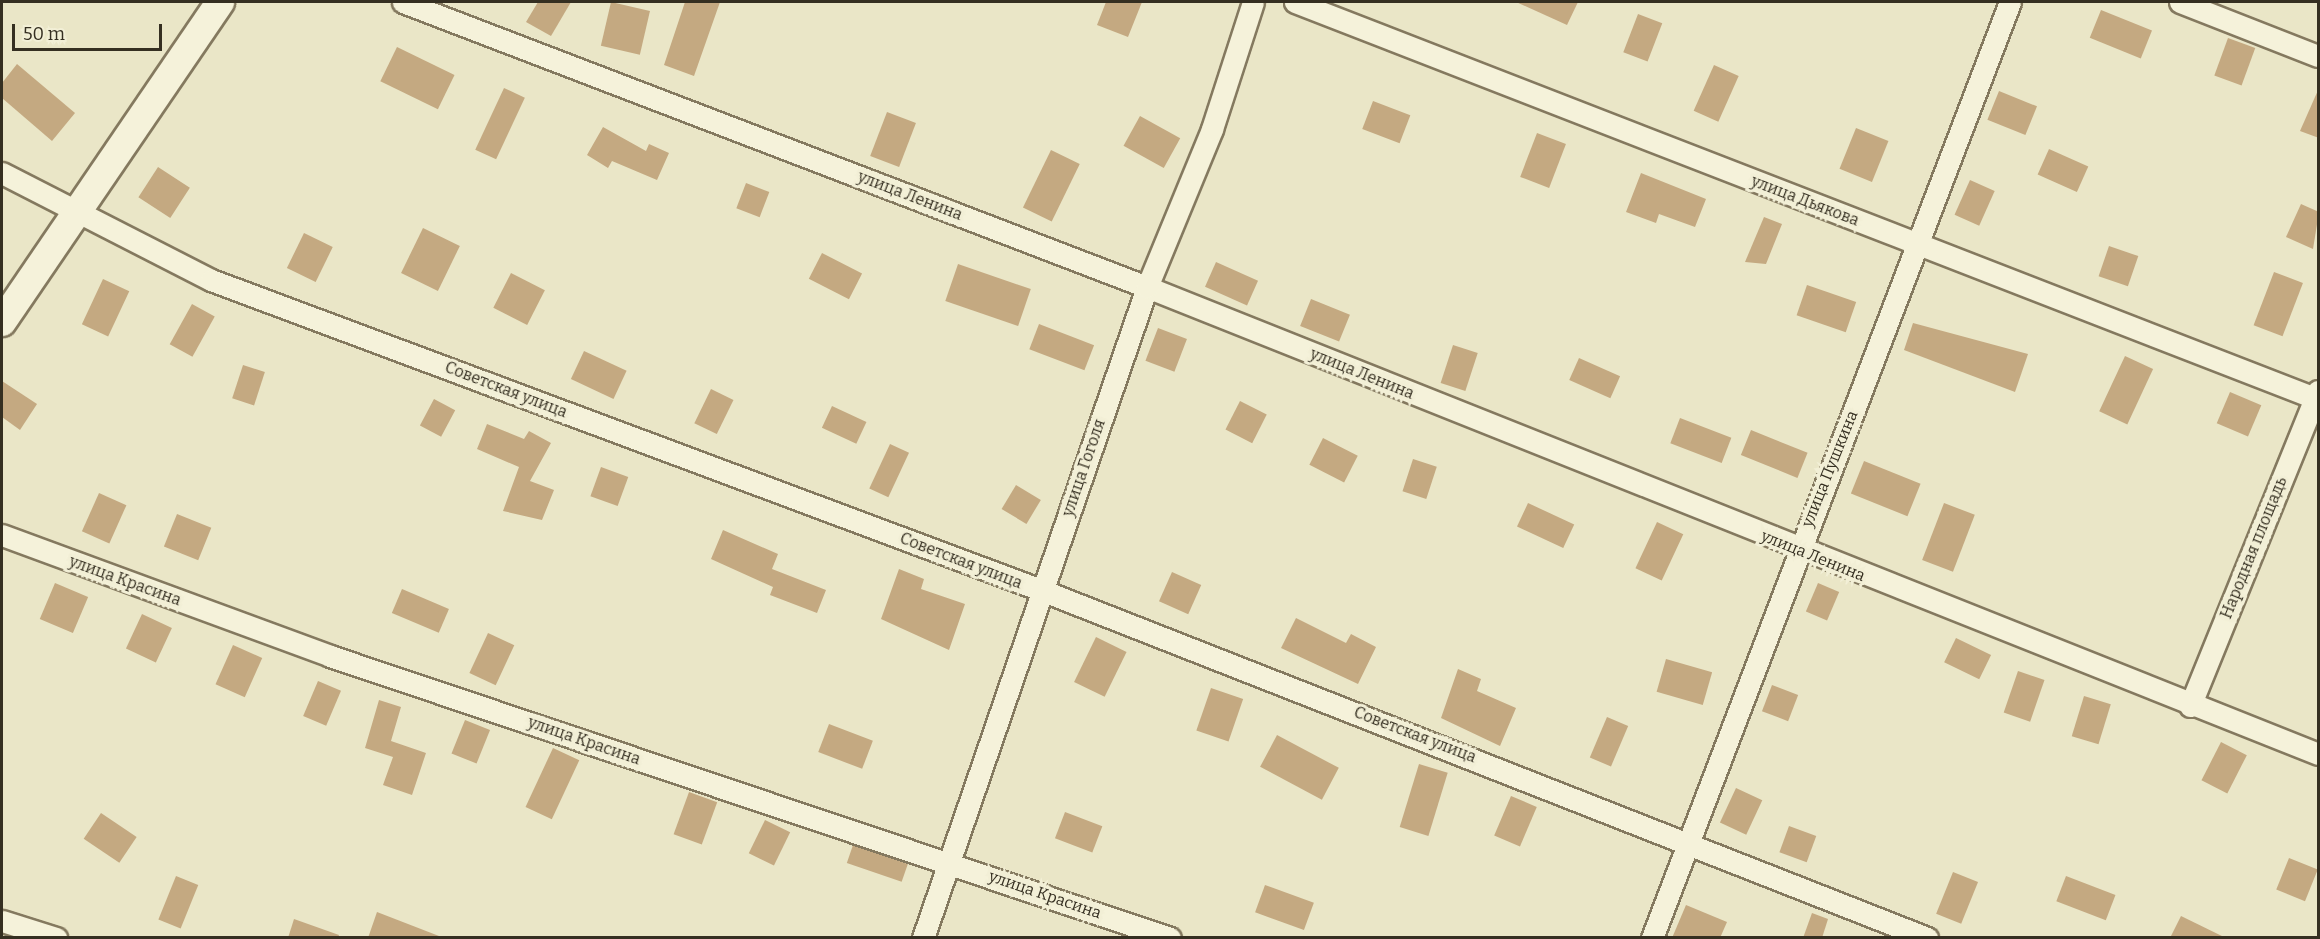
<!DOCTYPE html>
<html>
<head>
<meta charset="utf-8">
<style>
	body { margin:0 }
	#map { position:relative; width:2320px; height:939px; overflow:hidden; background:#eae6c7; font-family:Bitter,serif }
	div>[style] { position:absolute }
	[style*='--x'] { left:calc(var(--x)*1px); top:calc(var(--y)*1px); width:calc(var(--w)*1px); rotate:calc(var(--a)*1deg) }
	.building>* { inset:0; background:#c4a981; transform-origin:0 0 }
	.roads { filter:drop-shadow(2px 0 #84795f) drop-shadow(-2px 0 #84795f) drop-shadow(0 2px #84795f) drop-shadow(0 -2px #84795f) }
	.street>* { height:21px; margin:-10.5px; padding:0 10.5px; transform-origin:10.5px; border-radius:10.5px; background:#f5f2da }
	.secondary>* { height:28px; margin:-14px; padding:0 14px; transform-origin:14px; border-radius:14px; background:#f5f2da }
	span { translate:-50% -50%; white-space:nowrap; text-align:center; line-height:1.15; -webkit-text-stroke:6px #f2efd6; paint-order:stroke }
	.street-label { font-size:16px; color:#352f21 }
	.frame { position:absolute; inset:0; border:3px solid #352f21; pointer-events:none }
	.scale { position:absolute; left:12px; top:24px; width:150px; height:27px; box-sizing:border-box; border:3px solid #352f21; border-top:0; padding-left:8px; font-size:18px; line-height:21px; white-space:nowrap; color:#352f21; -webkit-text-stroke:4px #f2efd6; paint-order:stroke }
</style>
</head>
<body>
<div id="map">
	<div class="building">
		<i style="clip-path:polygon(538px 2px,571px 2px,551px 36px,526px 22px)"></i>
		<i style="left:611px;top:2px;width:40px;height:45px;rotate:13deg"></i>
		<i style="clip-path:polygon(685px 2px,720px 2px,694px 76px,664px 65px)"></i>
		<i style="clip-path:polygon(1106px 2px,1142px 2px,1128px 37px,1097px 25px)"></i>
		<i style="clip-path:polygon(1516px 2px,1578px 2px,1567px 25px)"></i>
		<i style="left:2101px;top:10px;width:55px;height:30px;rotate:22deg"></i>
		<i style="left:1638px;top:14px;width:26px;height:41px;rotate:21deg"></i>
		<i style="left:2228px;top:38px;width:29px;height:40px;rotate:20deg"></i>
		<i style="left:397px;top:47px;width:64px;height:38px;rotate:26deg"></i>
		<i style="clip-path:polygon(17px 64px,75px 113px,52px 141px,2px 98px,2px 83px)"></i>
		<i style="left:1714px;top:65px;width:27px;height:50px;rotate:24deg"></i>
		<i style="left:504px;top:88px;width:23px;height:68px;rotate:25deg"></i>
		<i style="clip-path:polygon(2319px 88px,2319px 138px,2300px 131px)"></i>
		<i style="left:1999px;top:91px;width:41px;height:31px;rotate:22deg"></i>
		<i style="left:1373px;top:101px;width:40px;height:30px;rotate:21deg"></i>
		<i style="left:887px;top:112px;width:31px;height:47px;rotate:21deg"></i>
		<i style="left:1140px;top:116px;width:46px;height:34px;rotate:29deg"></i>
		<i style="clip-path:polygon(603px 127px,646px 151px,649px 144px,669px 153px,657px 180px,612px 161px,608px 168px,587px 155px)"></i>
		<i style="left:1856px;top:128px;width:35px;height:44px;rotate:22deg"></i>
		<i style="left:1537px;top:133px;width:31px;height:47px;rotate:21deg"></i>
		<i style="left:2049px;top:149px;width:43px;height:28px;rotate:24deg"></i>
		<i style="left:1051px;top:150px;width:32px;height:64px;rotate:26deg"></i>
		<i style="left:158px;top:167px;width:38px;height:36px;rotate:33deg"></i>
		<i style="clip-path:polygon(1641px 173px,1706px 199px,1695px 227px,1659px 214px,1656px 223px,1626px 212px)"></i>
		<i style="left:1970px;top:180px;width:27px;height:38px;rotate:24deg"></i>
		<i style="left:746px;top:183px;width:25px;height:27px;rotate:21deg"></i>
		<i style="clip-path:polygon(2301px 204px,2319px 212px,2313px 249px,2286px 237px)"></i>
		<i style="clip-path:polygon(1764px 217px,1782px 224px,1766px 264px,1745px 262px)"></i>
		<i style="left:423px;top:228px;width:41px;height:50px;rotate:26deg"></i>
		<i style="left:304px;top:233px;width:32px;height:39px;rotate:26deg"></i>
		<i style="left:2109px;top:246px;width:31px;height:32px;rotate:19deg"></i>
		<i style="left:822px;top:253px;width:45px;height:29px;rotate:27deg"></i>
		<i style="left:1216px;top:262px;width:46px;height:27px;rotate:24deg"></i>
		<i style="left:958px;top:264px;width:77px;height:39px;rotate:19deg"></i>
		<i style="left:2274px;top:272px;width:31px;height:57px;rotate:21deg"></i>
		<i style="left:511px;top:273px;width:38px;height:39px;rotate:27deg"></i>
		<i style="left:103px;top:279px;width:29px;height:50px;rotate:25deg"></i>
		<i style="left:1807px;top:285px;width:52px;height:32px;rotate:19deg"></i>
		<i style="left:1311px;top:299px;width:42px;height:29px;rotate:22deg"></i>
		<i style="left:192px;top:304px;width:26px;height:46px;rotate:29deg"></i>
		<i style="clip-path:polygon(1913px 323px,2028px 354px,2015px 392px,1904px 350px)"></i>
		<i style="left:1039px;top:324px;width:59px;height:27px;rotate:21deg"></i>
		<i style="left:1158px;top:328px;width:31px;height:35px;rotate:21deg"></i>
		<i style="left:1453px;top:345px;width:26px;height:40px;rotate:18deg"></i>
		<i style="left:584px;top:351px;width:47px;height:31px;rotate:25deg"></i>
		<i style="left:2125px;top:356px;width:31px;height:61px;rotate:25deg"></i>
		<i style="left:1579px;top:358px;width:45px;height:24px;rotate:24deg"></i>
		<i style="left:243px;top:365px;width:23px;height:35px;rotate:18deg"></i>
		<i style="clip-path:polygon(2px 381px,37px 404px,20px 430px,2px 417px)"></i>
		<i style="left:711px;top:389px;width:25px;height:38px;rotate:26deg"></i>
		<i style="left:2230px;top:392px;width:34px;height:34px;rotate:23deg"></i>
		<i style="left:434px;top:399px;width:24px;height:30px;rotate:28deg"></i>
		<i style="left:1240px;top:401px;width:30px;height:32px;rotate:27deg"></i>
		<i style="left:832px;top:406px;width:38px;height:24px;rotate:25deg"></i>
		<i style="left:1680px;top:418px;width:55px;height:27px;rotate:21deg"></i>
		<i style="clip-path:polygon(487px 424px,524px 439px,529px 431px,551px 443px,530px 481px,554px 490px,542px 520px,503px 511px,519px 467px,477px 449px)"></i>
		<i style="left:1751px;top:430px;width:61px;height:27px;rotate:22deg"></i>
		<i style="left:1323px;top:438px;width:39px;height:30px;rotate:27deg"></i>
		<i style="left:890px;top:444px;width:21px;height:49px;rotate:25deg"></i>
		<i style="left:1413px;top:459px;width:25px;height:34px;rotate:18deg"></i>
		<i style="left:1864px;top:461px;width:61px;height:35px;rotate:22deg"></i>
		<i style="left:601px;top:467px;width:29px;height:31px;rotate:20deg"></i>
		<i style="left:1016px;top:485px;width:29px;height:28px;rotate:31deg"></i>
		<i style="left:99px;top:493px;width:30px;height:42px;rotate:24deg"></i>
		<i style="left:1528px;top:503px;width:51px;height:26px;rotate:25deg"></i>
		<i style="left:1944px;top:503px;width:33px;height:61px;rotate:21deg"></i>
		<i style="left:177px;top:514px;width:37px;height:35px;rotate:22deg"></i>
		<i style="left:1657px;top:522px;width:29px;height:51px;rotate:25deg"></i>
		<i style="clip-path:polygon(723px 530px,778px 554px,772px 569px,826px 590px,817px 613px,770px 595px,773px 587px,711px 559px)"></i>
		<i style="clip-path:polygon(899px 569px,924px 579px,921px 589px,965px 604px,949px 650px,881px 619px)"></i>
		<i style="left:1172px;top:572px;width:32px;height:32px;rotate:24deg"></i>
		<i style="left:55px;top:583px;width:36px;height:39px;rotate:23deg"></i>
		<i style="left:1818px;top:583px;width:23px;height:31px;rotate:23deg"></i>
		<i style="left:402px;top:589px;width:51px;height:26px;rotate:23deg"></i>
		<i style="left:142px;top:614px;width:33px;height:38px;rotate:25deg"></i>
		<i style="clip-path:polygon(1296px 618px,1346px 643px,1351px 634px,1376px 647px,1358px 684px,1281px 648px)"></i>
		<i style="left:488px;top:633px;width:29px;height:44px;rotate:25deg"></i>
		<i style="left:1096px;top:637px;width:34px;height:50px;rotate:26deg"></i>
		<i style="left:1956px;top:638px;width:39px;height:27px;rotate:26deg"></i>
		<i style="left:233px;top:645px;width:32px;height:43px;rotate:24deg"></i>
		<i style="left:1666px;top:659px;width:48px;height:34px;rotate:16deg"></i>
		<i style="clip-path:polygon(1458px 669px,1481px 679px,1477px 691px,1516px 708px,1500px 746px,1441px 718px)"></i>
		<i style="left:2018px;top:671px;width:28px;height:44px;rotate:19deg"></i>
		<i style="left:318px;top:681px;width:25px;height:38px;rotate:23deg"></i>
		<i style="left:1772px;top:685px;width:28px;height:28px;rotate:21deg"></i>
		<i style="left:1211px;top:688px;width:34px;height:45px;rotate:19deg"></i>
		<i style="left:2084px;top:696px;width:28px;height:42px;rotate:17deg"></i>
		<i style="clip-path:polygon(379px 700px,401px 707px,391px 741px,426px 753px,412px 795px,383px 785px,393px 757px,365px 748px)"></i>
		<i style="left:1607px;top:717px;width:23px;height:44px;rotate:23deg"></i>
		<i style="left:465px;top:720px;width:27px;height:36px;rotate:22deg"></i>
		<i style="left:829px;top:724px;width:47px;height:30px;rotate:21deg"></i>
		<i style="left:1277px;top:735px;width:70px;height:36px;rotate:28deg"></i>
		<i style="left:2221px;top:742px;width:29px;height:43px;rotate:27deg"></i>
		<i style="left:553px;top:748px;width:29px;height:65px;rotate:25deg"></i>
		<i style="left:1419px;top:764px;width:30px;height:66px;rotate:17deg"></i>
		<i style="left:1736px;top:788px;width:29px;height:38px;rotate:25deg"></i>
		<i style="left:689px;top:792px;width:30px;height:45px;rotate:20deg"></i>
		<i style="left:1511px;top:796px;width:28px;height:43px;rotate:23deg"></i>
		<i style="left:1065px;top:812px;width:40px;height:28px;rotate:21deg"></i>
		<i style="left:101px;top:813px;width:43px;height:31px;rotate:34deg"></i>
		<i style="left:765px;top:820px;width:28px;height:37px;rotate:26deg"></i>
		<i style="left:1789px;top:826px;width:29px;height:28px;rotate:20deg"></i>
		<i style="left:853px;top:845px;width:58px;height:19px;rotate:19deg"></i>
		<i style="left:2289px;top:858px;width:31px;height:34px;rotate:22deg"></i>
		<i style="left:1953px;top:872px;width:27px;height:45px;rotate:22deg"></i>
		<i style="left:176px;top:876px;width:24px;height:47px;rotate:22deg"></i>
		<i style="left:2066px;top:876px;width:53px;height:27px;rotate:21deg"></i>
		<i style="left:1265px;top:885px;width:52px;height:29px;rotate:20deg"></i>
		<i style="clip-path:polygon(1686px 905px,1727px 922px,1720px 938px,1672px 938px)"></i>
		<i style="clip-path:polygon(377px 912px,439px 936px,439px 938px,368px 938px)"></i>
		<i style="clip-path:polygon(1812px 913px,1828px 919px,1822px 938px,1803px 938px)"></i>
		<i style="clip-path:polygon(2181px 916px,2226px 938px,2170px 938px)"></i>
		<i style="clip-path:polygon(294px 919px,339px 935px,338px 938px,288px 938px)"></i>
	</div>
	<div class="roads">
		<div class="street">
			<i style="--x:403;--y:2;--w:797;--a:20.96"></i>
			<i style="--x:1147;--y:287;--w:1261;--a:21.74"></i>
			<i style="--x:1295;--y:2;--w:1094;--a:21.22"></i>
			<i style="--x:2180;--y:2;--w:148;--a:21.4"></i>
			<i style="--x:2;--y:173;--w:235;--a:27.1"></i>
			<i style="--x:211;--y:280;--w:886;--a:20.48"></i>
			<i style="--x:1041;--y:590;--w:952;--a:21.44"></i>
			<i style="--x:2;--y:535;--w:350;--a:20.2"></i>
			<i style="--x:330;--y:656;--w:886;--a:18.56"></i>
			<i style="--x:2190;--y:706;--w:340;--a:-67.9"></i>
			<i style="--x:2;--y:921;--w:57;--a:17.5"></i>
			<i style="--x:923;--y:938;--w:688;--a:-71.01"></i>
			<i style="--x:1147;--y:287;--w:171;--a:-67.6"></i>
			<i style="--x:1212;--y:129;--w:133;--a:-72.1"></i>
			<i style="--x:1652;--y:938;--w:1002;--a:-69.07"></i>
		</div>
		<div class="secondary">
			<i style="--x:2;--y:322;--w:387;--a:-55.7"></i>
		</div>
	</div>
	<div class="street-label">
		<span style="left:910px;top:196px;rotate:21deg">улица Ленина</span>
		<span style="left:1805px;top:201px;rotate:21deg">улица Дьякова</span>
		<span style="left:1362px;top:374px;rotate:22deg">улица Ленина</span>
		<span style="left:506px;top:390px;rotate:21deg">Советская улица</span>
		<span style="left:1084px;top:468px;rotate:-71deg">улица Гоголя</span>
		<span style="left:1830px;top:469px;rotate:-68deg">улица Пушкина</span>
		<span style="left:2254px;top:548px;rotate:-68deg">Народная площадь</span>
		<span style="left:1813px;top:556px;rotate:22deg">улица Ленина</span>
		<span style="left:961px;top:561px;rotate:21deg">Советская улица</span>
		<span style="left:125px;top:581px;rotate:20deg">улица Красина</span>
		<span style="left:1415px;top:735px;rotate:21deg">Советская улица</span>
		<span style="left:584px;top:741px;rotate:19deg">улица Красина</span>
		<span style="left:1045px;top:895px;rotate:19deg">улица Красина</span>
	</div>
	<div class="frame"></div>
	<div class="scale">50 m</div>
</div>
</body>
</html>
